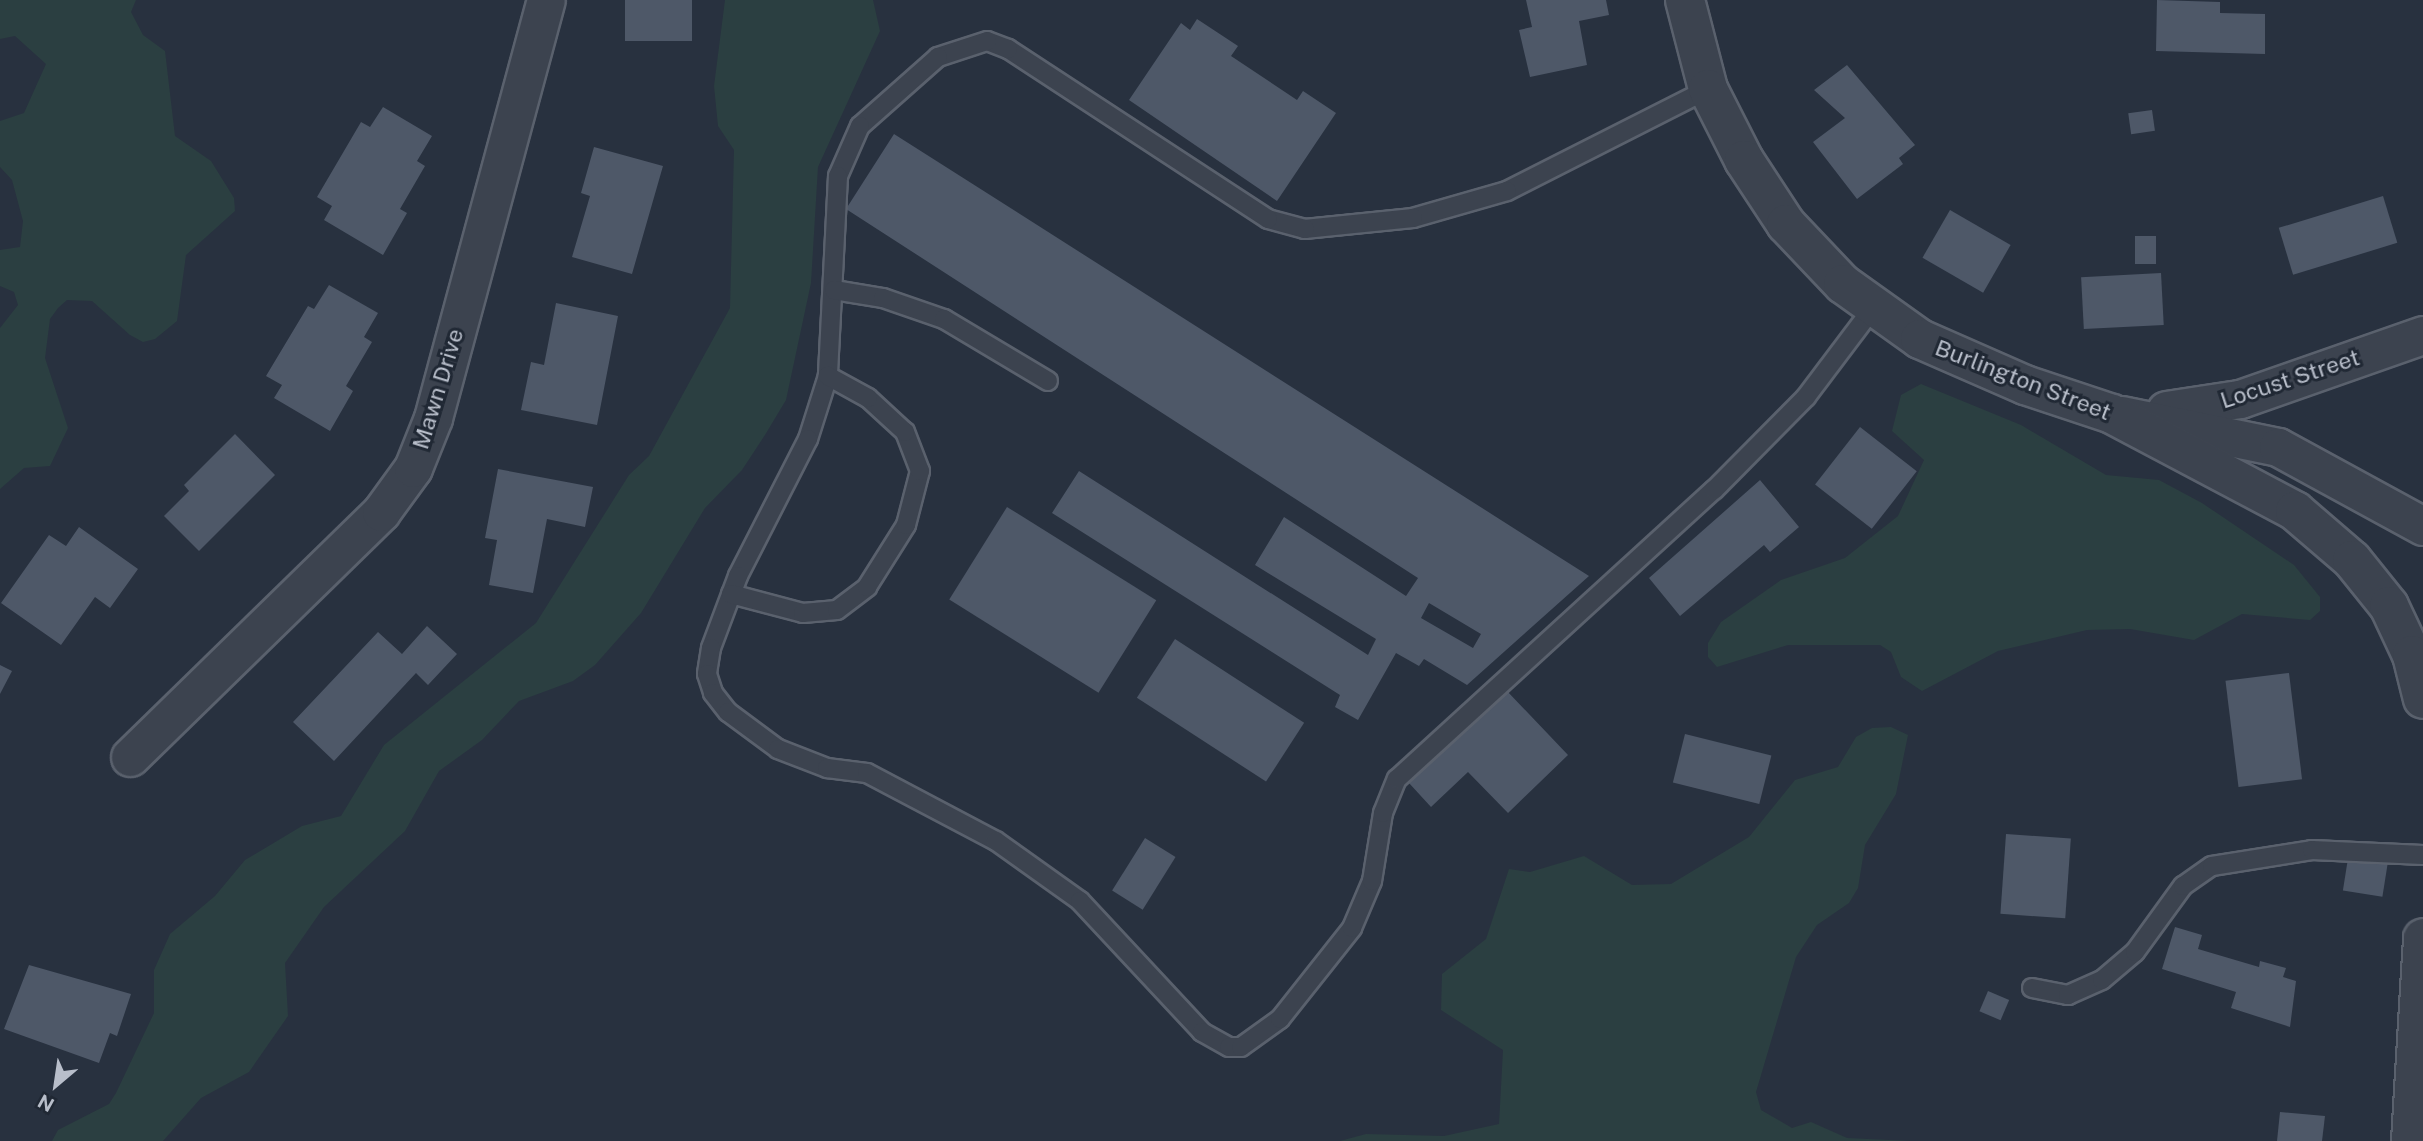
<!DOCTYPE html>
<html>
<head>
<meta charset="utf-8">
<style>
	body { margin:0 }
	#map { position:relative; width:2423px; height:1141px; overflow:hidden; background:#28313f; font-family:"Public Sans",sans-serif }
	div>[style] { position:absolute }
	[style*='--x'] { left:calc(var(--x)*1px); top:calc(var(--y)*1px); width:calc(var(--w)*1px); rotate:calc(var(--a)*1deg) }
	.green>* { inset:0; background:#2b3f41 }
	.building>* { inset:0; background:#4e5868; transform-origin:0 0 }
	.roads { filter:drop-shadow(2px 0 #5a616d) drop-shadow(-2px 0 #5a616d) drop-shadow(0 2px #5a616d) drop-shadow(0 -2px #5a616d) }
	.service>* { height:18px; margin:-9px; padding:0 9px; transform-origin:9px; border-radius:9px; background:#3c434f }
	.minor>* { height:37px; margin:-18.5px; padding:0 18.5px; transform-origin:18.5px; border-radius:18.5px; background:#3c434f }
	.tertiary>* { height:38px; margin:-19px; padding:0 19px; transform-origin:19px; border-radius:19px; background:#3c434f }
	span { translate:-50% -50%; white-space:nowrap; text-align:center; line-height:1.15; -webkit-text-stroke:6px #202834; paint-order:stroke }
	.street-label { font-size:23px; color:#b8beca }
	.north { position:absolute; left:21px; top:1050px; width:70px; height:70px; -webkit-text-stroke:5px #202834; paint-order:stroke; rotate:209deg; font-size:19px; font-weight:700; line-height:28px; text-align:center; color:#b8beca }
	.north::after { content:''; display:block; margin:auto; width:24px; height:32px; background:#b8beca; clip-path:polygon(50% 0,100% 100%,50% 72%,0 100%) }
</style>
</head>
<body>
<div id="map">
	<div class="green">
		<i style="clip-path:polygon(0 0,136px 0,131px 12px,143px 35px,165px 51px,175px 136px,211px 161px,234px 198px,235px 211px,186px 255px,177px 321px,155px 339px,143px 342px,130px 335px,92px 301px,67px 300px,58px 308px,50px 319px,45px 358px,68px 428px,50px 466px,24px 468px,0 489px,0 328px,18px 305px,14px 292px,0 286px,0 250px,20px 247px,23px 221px,12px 180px,0 167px,0 121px,24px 113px,46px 64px,15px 36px,0 39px)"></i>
		<i style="clip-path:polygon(725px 0,873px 0,880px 31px,818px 167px,811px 283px,786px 400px,765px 435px,742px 470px,705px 508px,641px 613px,595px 665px,573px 681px,519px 701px,482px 740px,439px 771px,405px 831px,324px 907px,285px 963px,288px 1016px,249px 1072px,201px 1098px,163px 1141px,52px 1141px,58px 1130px,109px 1104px,116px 1093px,154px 1013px,154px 970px,170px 934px,215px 896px,245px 860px,302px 826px,341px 816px,384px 745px,536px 623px,629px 475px,649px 456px,730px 308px,734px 150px,718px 126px,714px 86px)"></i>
		<i style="clip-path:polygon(1921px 384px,2021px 425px,2106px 475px,2159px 480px,2202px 503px,2294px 565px,2320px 597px,2320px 611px,2310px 620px,2242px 614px,2194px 640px,2130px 629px,2087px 630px,1998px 651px,1922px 691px,1901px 677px,1891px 652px,1880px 645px,1788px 645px,1717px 667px,1708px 657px,1708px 643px,1721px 622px,1781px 580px,1845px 558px,1898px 516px,1924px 460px,1892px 431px,1901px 395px)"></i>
		<i style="clip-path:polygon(1891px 727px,1908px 735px,1896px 794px,1865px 845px,1858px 888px,1849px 903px,1817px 925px,1796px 957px,1756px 1092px,1761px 1110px,1792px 1128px,1811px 1122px,1847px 1138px,1911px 1141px,1340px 1141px,1366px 1134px,1444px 1136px,1499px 1124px,1503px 1050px,1441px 1010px,1442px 974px,1486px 939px,1509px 869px,1530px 872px,1584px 856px,1632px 885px,1671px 884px,1749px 837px,1795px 780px,1838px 767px,1856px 737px,1872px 728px)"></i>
	</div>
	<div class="building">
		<i style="left:625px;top:0;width:67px;height:41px"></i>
		<i style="clip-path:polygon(1526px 0,1606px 0,1609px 15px,1579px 21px,1587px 65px,1530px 77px,1519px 30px,1532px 27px)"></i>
		<i style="clip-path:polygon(2157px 0,2220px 2px,2220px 13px,2265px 14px,2265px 54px,2156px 51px)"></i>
		<i style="clip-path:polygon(1197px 19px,1238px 46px,1231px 56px,1297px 100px,1303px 91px,1336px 113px,1277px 201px,1129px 100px,1181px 23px,1190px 30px)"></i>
		<i style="clip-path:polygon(1847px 65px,1915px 145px,1899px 158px,1903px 164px,1857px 199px,1813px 142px,1845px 118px,1814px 90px)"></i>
		<i style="clip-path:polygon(383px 107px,432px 136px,417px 161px,425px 166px,400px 209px,407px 213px,383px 255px,324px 220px,332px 206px,317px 197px,361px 122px,370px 127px)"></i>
		<i style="left:2152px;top:110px;width:21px;height:24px;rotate:82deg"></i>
		<i style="clip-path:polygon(evenodd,894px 134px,1589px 576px,1467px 685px,1424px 659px,1419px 666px,1396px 653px,1358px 720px,1335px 707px,1340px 695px,1052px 513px,1079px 471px,1368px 655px,1376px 639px,1255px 565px,1284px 517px,1406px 596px,1418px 578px,846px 209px,894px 134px,1429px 603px,1481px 634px,1473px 648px,1421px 618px,1429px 603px)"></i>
		<i style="clip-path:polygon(594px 147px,663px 166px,632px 274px,572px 257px,590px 196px,581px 193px)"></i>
		<i style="left:2383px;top:196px;width:49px;height:109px;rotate:73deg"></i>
		<i style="left:1950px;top:210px;width:70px;height:55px;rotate:30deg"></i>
		<i style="left:2135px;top:236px;width:21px;height:28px"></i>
		<i style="left:2161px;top:273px;width:52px;height:80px;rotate:87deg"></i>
		<i style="clip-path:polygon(329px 285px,378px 313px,364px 337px,372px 342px,346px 386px,353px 391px,330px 431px,274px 398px,282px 385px,266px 376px,308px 306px,314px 309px)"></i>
		<i style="clip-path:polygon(556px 303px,618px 316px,597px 425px,521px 410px,531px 362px,544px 365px)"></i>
		<i style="left:1860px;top:427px;width:72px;height:73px;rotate:38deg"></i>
		<i style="clip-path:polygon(235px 434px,275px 475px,199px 551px,164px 516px,189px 491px,184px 485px)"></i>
		<i style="clip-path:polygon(498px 469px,593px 487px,585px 527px,547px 519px,533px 593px,489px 585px,497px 540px,485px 538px)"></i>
		<i style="clip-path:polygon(1760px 480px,1799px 527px,1770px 552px,1764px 545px,1680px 616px,1649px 578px)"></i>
		<i style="left:1007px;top:507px;width:176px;height:109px;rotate:32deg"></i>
		<i style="clip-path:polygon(79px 527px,138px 569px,110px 608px,95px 597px,61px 645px,1px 603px,49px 535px,66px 546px)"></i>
		<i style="clip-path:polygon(427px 626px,457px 654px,428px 685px,416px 673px,334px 761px,293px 722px,378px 632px,402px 654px)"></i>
		<i style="left:1175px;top:639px;width:154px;height:70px;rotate:33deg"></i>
		<i style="clip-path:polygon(0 665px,12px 671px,0 694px)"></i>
		<i style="left:2289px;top:673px;width:107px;height:64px;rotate:83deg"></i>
		<i style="clip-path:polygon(1506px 690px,1568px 755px,1508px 813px,1468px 772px,1431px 807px,1409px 783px)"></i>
		<i style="left:1685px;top:734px;width:89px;height:50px;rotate:14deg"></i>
		<i style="left:2006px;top:834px;width:65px;height:80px;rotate:4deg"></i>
		<i style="left:1145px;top:838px;width:36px;height:62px;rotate:32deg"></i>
		<i style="left:2349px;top:852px;width:40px;height:39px;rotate:9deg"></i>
		<i style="clip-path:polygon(2175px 927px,2202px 935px,2198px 949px,2259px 967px,2260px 961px,2286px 968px,2283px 977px,2296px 981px,2290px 1027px,2231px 1008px,2236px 992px,2162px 969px)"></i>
		<i style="clip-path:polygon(29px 965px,131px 994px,117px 1036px,110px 1033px,99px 1063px,4px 1029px)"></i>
		<i style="left:1988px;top:991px;width:23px;height:22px;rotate:23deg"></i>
		<i style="clip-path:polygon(2280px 1112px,2325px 1116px,2322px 1141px,2277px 1141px)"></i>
	</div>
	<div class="roads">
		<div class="service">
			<i style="--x:1708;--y:89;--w:225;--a:153.1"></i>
			<i style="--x:1507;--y:191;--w:98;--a:164"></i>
			<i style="--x:1413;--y:218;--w:109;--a:174.2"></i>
			<i style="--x:1305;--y:229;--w:38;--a:-165"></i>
			<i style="--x:1268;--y:219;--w:311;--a:-146.8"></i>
			<i style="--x:1008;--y:49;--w:22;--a:-159"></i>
			<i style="--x:987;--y:41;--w:52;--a:161.9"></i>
			<i style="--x:938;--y:57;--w:104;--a:138.5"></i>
			<i style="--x:860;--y:126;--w:55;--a:113.7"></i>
			<i style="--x:838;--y:176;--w:200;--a:92.9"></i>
			<i style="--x:828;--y:376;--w:66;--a:107.6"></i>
			<i style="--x:808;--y:439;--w:154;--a:117.1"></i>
			<i style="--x:738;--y:576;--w:77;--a:110.6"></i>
			<i style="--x:711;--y:648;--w:26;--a:99"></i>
			<i style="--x:707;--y:674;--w:20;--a:72"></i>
			<i style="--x:713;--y:693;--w:24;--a:52"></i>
			<i style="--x:728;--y:712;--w:62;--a:36.5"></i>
			<i style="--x:778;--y:749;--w:53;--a:21.2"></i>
			<i style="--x:827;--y:768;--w:40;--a:7.1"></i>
			<i style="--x:867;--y:773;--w:146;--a:27.8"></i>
			<i style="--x:996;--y:841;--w:103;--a:35.5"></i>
			<i style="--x:1080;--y:901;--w:179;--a:47"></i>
			<i style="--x:1202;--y:1032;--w:31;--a:29"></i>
			<i style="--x:1229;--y:1047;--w:12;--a:0"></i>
			<i style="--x:1241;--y:1047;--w:48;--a:-35.7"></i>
			<i style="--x:1280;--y:1019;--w:116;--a:-51.6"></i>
			<i style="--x:1352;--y:928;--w:51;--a:-66.9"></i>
			<i style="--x:1372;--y:881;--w:69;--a:-80.8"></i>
			<i style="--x:1383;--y:813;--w:37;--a:-68"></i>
			<i style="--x:1397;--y:779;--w:429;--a:-42.4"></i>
			<i style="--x:1714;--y:490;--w:131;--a:-45.3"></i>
			<i style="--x:1806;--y:397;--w:111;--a:-53"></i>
			<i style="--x:834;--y:290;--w:50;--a:9.3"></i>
			<i style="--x:883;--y:298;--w:65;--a:19"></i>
			<i style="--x:944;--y:319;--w:121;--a:30.8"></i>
			<i style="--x:731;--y:594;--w:74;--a:14.8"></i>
			<i style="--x:803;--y:613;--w:34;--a:-5"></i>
			<i style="--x:837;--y:610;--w:38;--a:-37"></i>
			<i style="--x:867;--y:587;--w:73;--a:-57.8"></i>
			<i style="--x:906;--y:525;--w:56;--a:-75.5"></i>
			<i style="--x:920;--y:471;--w:42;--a:-111"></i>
			<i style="--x:905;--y:432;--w:50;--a:-137.4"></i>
			<i style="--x:868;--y:398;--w:46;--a:-151.2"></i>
			<i style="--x:2032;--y:988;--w:37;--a:11"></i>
			<i style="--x:2068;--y:995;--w:37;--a:-24"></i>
			<i style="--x:2102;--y:980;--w:43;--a:-40.3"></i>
			<i style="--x:2135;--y:952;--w:82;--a:-54"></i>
			<i style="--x:2183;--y:886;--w:35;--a:-35"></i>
			<i style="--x:2212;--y:866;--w:101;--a:-9.1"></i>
			<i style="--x:2312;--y:850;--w:111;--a:2.6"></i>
		</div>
		<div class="minor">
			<i style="--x:2166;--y:410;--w:75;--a:-8.5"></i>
			<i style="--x:2240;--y:399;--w:194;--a:-19.3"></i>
			<i style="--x:2122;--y:415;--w:159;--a:11.6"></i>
			<i style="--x:2278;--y:447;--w:165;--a:28.6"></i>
			<i style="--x:130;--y:757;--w:351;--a:-44.3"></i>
			<i style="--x:381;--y:512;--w:54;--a:-54"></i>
			<i style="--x:413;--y:468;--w:54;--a:-68.2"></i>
			<i style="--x:433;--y:418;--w:433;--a:-74.9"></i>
		</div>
		<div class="tertiary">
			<i style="--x:1685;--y:0;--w:92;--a:75.5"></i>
			<i style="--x:1708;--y:89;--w:80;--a:63.1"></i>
			<i style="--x:1744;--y:160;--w:77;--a:56.7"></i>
			<i style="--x:1786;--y:224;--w:83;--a:46.5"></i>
			<i style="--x:1843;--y:284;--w:95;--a:35.5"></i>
			<i style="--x:1920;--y:339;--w:115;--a:23.7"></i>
			<i style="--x:2025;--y:385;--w:92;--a:18.4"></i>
			<i style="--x:2112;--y:414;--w:207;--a:27.9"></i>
			<i style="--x:2295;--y:511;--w:75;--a:40.7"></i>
			<i style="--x:2352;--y:560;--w:59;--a:51.2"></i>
			<i style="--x:2389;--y:606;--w:54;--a:64.9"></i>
			<i style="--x:2412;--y:655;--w:45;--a:76"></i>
			<i style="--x:2411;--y:1141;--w:203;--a:-86.6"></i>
		</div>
	</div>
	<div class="street-label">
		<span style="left:2290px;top:379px;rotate:-18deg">Locust Street</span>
		<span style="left:2023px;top:380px;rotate:21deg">Burlington Street</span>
		<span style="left:438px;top:389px;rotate:-73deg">Mawn Drive</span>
	</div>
	<div class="north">N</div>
</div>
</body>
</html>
